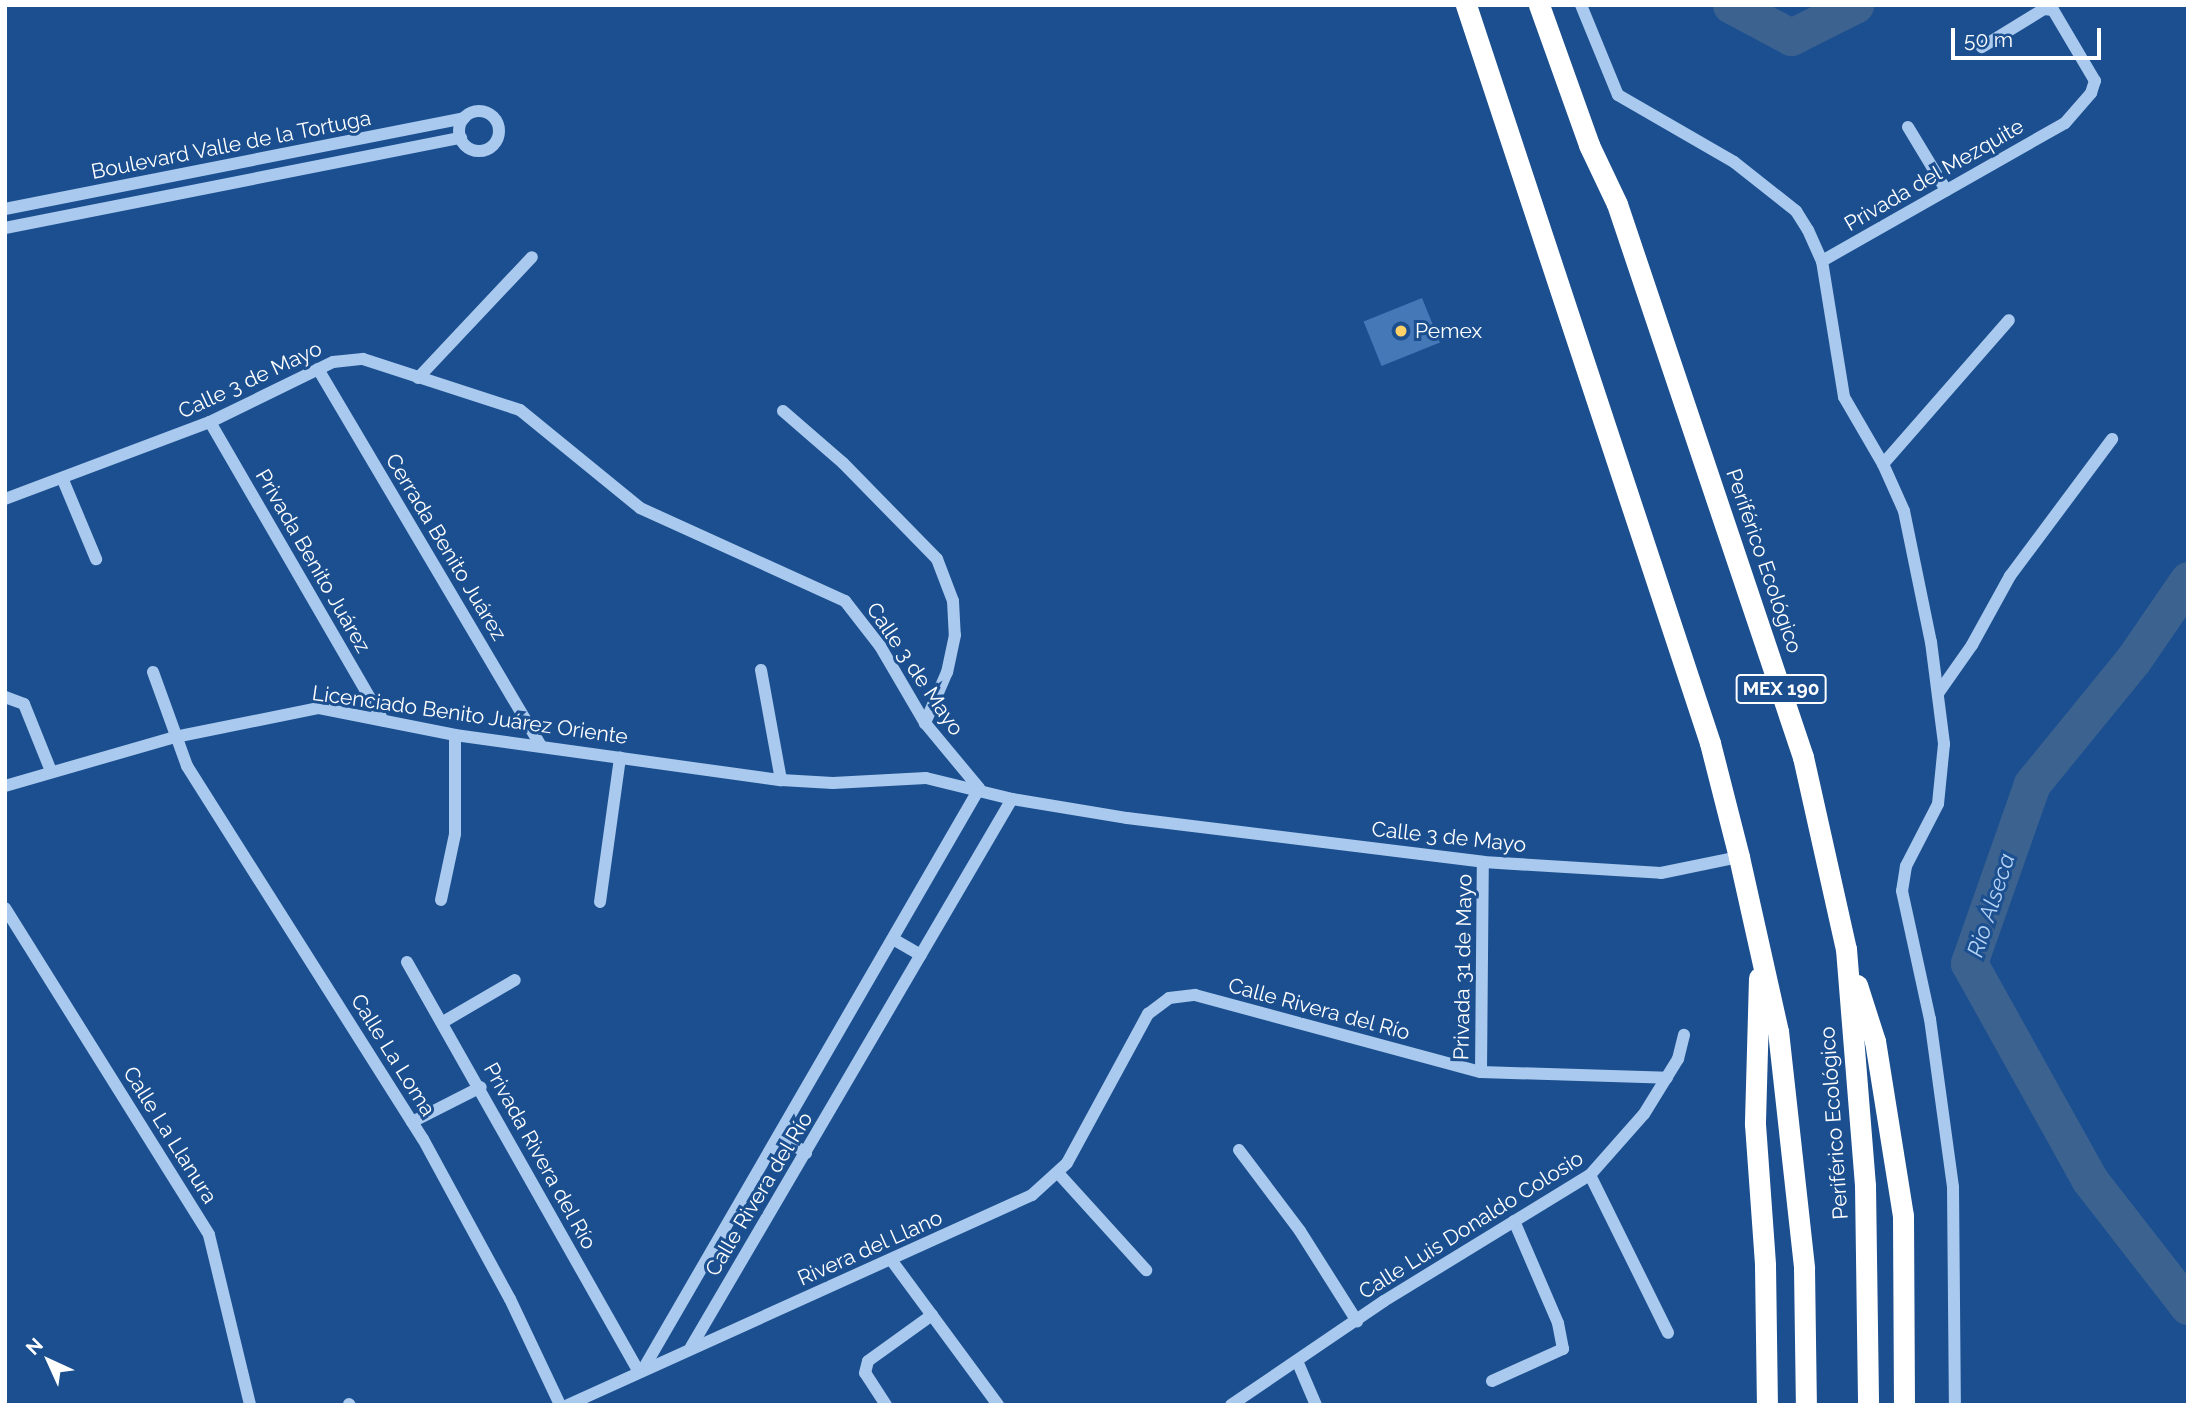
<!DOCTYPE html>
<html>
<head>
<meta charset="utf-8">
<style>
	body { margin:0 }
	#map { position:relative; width:2193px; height:1410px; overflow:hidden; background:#1b4f8f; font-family:Raleway,sans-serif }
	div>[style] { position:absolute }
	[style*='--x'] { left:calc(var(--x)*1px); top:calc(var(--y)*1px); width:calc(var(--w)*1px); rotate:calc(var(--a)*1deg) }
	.river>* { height:37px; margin:-18.5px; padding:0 18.5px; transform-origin:18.5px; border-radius:18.5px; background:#3c6290 }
	.building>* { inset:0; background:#4478b7; transform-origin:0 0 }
	.minor>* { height:12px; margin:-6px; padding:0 6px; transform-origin:6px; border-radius:6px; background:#a9c9ee }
	.minor>.ring { margin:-6px; padding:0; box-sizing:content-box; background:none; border:12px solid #a9c9ee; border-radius:50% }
	.highway>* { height:21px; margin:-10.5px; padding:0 10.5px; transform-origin:10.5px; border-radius:10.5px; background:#fff }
	.dots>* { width:19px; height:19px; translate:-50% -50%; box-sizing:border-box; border:4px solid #1b4f8f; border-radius:50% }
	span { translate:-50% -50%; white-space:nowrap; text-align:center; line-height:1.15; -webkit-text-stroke:6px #1b4f8f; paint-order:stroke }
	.shield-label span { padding:2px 5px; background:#1b4f8f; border:2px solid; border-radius:5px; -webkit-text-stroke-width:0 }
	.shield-label { font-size:19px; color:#fff; font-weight:700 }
	.street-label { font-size:21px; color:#fff }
	.poi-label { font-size:21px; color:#fff }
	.left { translate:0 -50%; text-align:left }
	.water-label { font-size:23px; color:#b5d3f5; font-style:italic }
	.frame { position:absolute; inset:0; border:7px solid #fff; pointer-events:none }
	.north { position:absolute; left:14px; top:1326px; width:70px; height:70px; -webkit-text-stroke:5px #1b4f8f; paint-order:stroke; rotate:315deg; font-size:19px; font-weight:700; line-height:28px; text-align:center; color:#fff }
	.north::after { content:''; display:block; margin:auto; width:24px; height:32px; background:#fff; clip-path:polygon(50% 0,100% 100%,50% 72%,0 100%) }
	.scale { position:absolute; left:1951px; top:28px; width:150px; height:32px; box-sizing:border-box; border:4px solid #fff; border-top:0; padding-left:9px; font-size:21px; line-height:24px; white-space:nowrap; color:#fff; -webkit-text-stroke:5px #1b4f8f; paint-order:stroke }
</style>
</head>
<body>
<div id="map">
	<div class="river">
		<i style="--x:1731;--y:5;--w:68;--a:28.1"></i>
		<i style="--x:1791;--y:37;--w:72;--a:-26.6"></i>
		<i style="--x:2188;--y:580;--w:97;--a:124.5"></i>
		<i style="--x:2133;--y:660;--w:160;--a:129.2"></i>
		<i style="--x:2032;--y:784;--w:190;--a:109.4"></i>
		<i style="--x:1969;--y:963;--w:247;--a:60.9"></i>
		<i style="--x:2089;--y:1179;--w:161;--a:52.1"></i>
	</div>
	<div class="building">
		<i style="left:1422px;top:298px;width:48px;height:63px;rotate:68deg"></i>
	</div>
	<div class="minor">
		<i style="--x:1581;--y:5;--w:97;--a:67.7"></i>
		<i style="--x:1618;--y:95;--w:134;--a:30"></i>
		<i style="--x:1734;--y:162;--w:79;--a:38.3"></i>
		<i style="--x:1796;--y:211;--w:22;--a:58"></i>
		<i style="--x:1808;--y:230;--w:34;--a:66"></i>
		<i style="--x:1822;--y:261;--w:138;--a:80.8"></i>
		<i style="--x:1844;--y:397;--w:78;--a:59.8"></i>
		<i style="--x:1883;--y:464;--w:51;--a:65.9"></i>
		<i style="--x:1904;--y:511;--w:134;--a:78.4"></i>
		<i style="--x:1931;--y:642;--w:103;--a:82.7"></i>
		<i style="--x:1944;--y:744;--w:60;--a:95.7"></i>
		<i style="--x:1938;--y:804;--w:70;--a:117.3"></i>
		<i style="--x:1906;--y:866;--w:25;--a:99"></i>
		<i style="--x:1902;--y:891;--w:131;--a:77.7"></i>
		<i style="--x:1930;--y:1019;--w:170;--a:82.2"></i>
		<i style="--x:1953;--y:1187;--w:218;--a:89.5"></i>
		<i class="ring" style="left:459px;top:111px;width:28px;height:28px"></i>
		<i style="--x:1908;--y:127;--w:74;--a:58.9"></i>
		<i style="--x:5;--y:209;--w:468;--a:-11.2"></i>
		<i style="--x:5;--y:228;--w:465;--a:-11.2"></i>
		<i style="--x:1822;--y:261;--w:279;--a:-29.6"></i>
		<i style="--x:2065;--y:123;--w:40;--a:-49"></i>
		<i style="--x:2091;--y:93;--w:13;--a:-72"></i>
		<i style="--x:2095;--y:81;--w:82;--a:-120.6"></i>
		<i style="--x:2053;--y:10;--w:9;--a:-174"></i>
		<i style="--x:2044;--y:9;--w:73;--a:148.5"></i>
		<i style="--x:318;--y:369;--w:437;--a:59.4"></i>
		<i style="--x:418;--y:378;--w:166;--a:-46.7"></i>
		<i style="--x:783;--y:411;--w:79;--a:40.9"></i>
		<i style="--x:843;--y:463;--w:134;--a:45.6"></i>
		<i style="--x:937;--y:559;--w:45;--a:69.1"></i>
		<i style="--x:953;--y:601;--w:34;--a:87"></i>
		<i style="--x:955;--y:635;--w:38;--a:102"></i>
		<i style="--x:947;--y:672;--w:56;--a:113.3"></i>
		<i style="--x:210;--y:422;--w:345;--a:59.9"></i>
		<i style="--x:1883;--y:464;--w:191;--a:-48.8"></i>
		<i style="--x:63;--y:480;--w:86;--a:67.3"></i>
		<i style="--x:5;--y:499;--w:219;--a:-20.6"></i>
		<i style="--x:210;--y:422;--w:137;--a:-26"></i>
		<i style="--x:333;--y:362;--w:30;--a:-6"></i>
		<i style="--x:363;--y:359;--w:165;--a:18"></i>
		<i style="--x:520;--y:410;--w:155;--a:39.2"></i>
		<i style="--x:640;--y:508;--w:225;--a:24.4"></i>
		<i style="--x:845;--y:601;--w:57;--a:52.1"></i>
		<i style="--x:880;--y:646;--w:89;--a:59.7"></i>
		<i style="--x:925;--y:723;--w:85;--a:50.3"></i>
		<i style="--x:761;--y:670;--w:112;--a:79.7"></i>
		<i style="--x:153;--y:672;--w:100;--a:70.1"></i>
		<i style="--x:187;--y:766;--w:441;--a:57.7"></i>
		<i style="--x:423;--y:1139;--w:182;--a:61.5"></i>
		<i style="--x:510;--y:1299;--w:117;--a:64.7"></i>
		<i style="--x:1939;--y:692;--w:57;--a:-54.9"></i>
		<i style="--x:1972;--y:645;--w:79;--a:-61.2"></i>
		<i style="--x:2010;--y:576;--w:171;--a:-53.3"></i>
		<i style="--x:5;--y:697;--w:20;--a:20"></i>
		<i style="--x:24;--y:704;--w:72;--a:68.1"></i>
		<i style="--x:5;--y:786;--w:177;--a:-16.1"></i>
		<i style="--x:175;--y:737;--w:147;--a:-11.4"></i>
		<i style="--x:319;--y:708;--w:139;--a:11.2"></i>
		<i style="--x:455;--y:735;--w:329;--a:7.9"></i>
		<i style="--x:781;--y:780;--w:52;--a:3.3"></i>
		<i style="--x:833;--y:783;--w:93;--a:-3.1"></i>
		<i style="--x:926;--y:778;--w:89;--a:13.7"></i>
		<i style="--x:1012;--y:799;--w:117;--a:9.4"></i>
		<i style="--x:1127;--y:818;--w:359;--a:7"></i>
		<i style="--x:1483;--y:862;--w:178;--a:3.5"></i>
		<i style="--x:1661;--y:873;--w:80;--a:-11.6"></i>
		<i style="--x:441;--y:900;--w:67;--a:-78"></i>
		<i style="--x:455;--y:834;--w:99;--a:-90"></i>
		<i style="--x:600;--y:902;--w:146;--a:-82.1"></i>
		<i style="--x:5;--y:908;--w:385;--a:58"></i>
		<i style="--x:209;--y:1235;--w:175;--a:76.4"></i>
		<i style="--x:893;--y:939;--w:32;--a:30"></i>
		<i style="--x:407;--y:962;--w:469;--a:60.5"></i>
		<i style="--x:443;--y:1022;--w:83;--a:-30.3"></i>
		<i style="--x:1481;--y:1072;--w:210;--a:-89.5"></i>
		<i style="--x:412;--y:1122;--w:77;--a:-26.9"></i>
		<i style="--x:779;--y:1136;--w:32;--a:32"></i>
		<i style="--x:1239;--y:1150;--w:101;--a:53"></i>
		<i style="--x:1300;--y:1231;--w:107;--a:57.7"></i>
		<i style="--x:1059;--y:1174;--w:130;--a:47.8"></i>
		<i style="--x:1590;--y:1175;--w:176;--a:63.7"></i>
		<i style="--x:892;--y:1261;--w:179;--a:53.6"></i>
		<i style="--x:691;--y:1347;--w:635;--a:-59.64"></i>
		<i style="--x:1298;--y:1363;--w:46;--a:66.8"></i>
		<i style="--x:645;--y:1366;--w:667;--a:-59.94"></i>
		<i style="--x:1492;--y:1381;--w:78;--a:-24.3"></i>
		<i style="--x:1563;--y:1349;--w:26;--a:-101"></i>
		<i style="--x:1558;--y:1323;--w:111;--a:-113.3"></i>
		<i style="--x:349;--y:1404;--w:1;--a:45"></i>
		<i style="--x:568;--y:1405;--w:509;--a:-24.35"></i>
		<i style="--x:1032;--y:1195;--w:47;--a:-42.4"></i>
		<i style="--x:1067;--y:1163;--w:170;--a:-61.5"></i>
		<i style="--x:1148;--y:1014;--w:26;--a:-37"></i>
		<i style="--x:1169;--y:998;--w:26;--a:-7"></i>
		<i style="--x:1195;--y:995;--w:296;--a:15.1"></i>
		<i style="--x:1481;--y:1072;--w:186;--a:1.8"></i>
		<i style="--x:886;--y:1405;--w:38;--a:-123"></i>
		<i style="--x:865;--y:1373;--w:12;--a:-76"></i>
		<i style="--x:868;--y:1361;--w:79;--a:-35.7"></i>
		<i style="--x:1231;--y:1405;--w:185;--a:-34.2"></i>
		<i style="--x:1384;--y:1301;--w:241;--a:-31.5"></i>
		<i style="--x:1590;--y:1175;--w:81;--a:-48.5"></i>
		<i style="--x:1644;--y:1114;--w:65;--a:-58.3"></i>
		<i style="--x:1678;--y:1059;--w:25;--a:-76"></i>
	</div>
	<div class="highway">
		<i style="--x:1466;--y:5;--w:777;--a:71.7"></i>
		<i style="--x:1710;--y:743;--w:118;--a:75.7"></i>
		<i style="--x:1739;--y:857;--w:178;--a:77.4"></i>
		<i style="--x:1778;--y:1031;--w:238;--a:83.7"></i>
		<i style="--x:1804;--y:1268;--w:137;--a:89.2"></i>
		<i style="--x:1539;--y:5;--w:149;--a:70.3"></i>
		<i style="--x:1589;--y:145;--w:65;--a:64.6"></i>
		<i style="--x:1617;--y:204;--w:583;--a:71.41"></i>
		<i style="--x:1803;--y:757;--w:197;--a:77.4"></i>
		<i style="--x:1846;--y:949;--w:237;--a:85.4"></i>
		<i style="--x:1865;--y:1185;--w:220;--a:89.2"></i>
		<i style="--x:1759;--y:978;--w:146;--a:91.6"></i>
		<i style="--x:1755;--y:1124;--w:141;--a:85.9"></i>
		<i style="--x:1765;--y:1265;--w:140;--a:89.2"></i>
		<i style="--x:1857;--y:985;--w:59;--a:72.2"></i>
		<i style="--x:1875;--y:1041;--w:176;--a:80.9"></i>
		<i style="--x:1903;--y:1215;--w:190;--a:89.7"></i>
	</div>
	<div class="dots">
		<i style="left:1401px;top:331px;background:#ffd166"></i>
	</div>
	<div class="shield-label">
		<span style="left:1781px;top:689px">MEX 190</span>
	</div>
	<div class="street-label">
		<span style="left:231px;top:145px;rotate:-11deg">Boulevard Valle de la Tortuga</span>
		<span style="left:1934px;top:175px;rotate:-30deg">Privada del Mezquite</span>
		<span style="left:250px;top:380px;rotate:-25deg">Calle 3 de Mayo</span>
		<span style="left:446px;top:547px;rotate:59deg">Cerrada Benito Juárez</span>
		<span style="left:313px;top:561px;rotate:60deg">Privada Benito Juárez</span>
		<span style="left:1764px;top:561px;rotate:71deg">Periférico Ecológico</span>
		<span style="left:915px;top:669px;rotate:56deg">Calle 3 de Mayo</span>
		<span style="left:470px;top:715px;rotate:8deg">Licenciado Benito Juárez Oriente</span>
		<span style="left:1449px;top:837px;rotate:6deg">Calle 3 de Mayo</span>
		<span style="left:1463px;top:967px;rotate:-89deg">Privada 31 de Mayo</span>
		<span style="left:1319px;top:1009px;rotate:15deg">Calle Rivera del Río</span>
		<span style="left:393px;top:1055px;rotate:58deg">Calle La Loma</span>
		<span style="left:1834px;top:1123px;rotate:-94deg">Periférico Ecológico</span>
		<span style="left:170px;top:1135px;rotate:58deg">Calle La Llanura</span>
		<span style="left:540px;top:1156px;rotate:61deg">Privada Rivera del Río</span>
		<span style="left:759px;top:1194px;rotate:-59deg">Calle Rivera del Río</span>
		<span style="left:1471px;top:1225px;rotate:-32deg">Calle Luis Donaldo Colosio</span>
		<span style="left:870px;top:1248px;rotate:-24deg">Rivera del Llano</span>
	</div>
	<div class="poi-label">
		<span class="left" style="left:1415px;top:331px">Pemex</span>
	</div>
	<div class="water-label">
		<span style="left:1991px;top:905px;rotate:-72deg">Rio Alseca</span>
	</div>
	<div class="frame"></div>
	<div class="north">N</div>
	<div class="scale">50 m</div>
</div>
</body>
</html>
